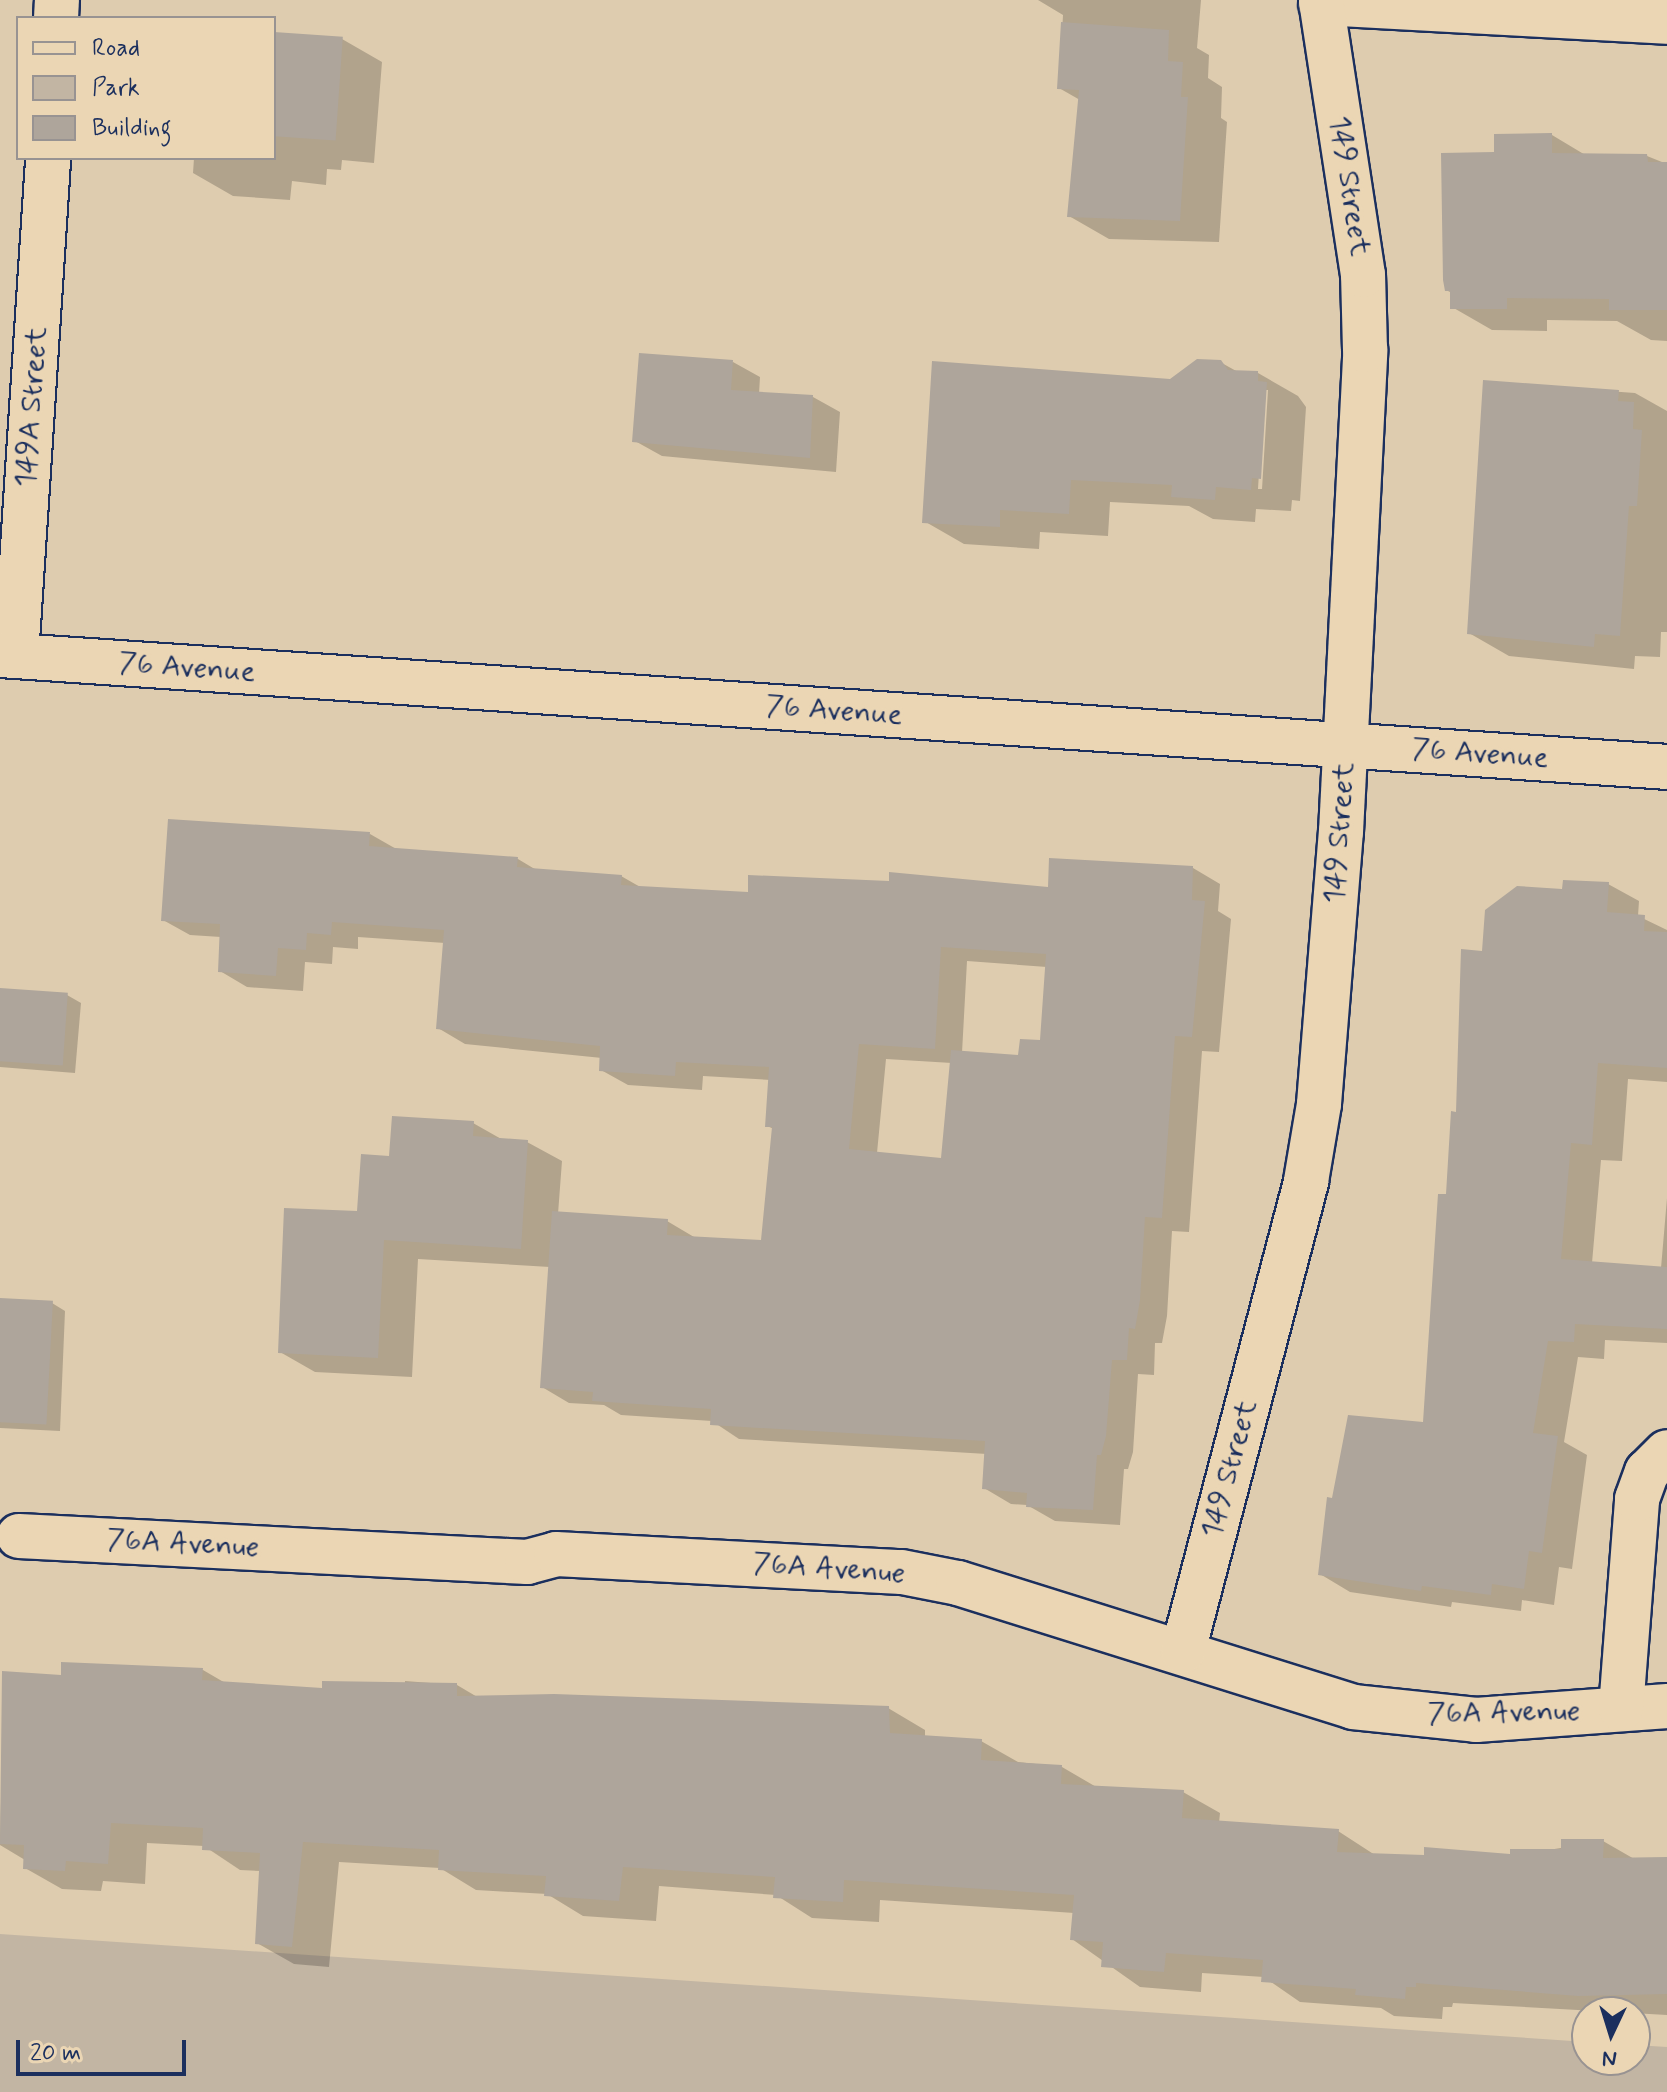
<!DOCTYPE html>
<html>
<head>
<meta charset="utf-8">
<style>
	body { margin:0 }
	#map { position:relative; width:1667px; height:2092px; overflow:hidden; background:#deccaf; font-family:Mynerve,sans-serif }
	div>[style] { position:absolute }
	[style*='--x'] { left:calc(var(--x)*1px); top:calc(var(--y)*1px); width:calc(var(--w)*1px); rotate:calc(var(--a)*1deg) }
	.green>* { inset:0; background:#c2b5a3 }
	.shadow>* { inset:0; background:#0003 }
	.building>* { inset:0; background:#aea59b; transform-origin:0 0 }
	.roads { filter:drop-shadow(2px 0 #1b2f5e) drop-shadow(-2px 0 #1b2f5e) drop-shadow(0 2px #1b2f5e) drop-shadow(0 -2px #1b2f5e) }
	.street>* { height:44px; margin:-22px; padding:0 22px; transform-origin:22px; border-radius:22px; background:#ebd6b4 }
	.secondary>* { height:44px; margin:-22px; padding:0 22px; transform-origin:22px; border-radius:22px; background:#ebd6b4 }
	span { translate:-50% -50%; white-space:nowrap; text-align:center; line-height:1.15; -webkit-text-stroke:7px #ebd6b4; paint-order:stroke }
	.street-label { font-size:30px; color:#1b2f5e }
	.legend { position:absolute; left:16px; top:16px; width:260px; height:144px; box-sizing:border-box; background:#ebd6b4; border:2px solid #989392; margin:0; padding:10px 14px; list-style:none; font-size:24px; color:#1b2f5e }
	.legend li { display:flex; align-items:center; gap:16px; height:40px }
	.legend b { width:40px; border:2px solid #989392 }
	.north { position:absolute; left:1571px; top:1996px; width:80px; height:80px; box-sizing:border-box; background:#ebd6b4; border:2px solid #989392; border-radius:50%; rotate:184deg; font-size:22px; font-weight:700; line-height:32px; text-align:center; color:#1b2f5e }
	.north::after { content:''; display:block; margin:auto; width:28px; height:36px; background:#1b2f5e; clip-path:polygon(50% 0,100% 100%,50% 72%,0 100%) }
	.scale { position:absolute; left:16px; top:2040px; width:170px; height:36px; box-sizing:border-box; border:4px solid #1b2f5e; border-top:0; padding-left:10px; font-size:24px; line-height:28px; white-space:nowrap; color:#1b2f5e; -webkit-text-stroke:6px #ebd6b4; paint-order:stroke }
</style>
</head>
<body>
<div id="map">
	<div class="green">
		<i style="clip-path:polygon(0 1934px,1587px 2042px,1587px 2060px,1635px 2060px,1635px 2045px,1667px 2047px,1667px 2092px,0 2092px)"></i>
	</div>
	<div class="shadow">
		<i style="clip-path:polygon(1038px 0,1201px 0,1197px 48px,1209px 55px,1208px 78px,1222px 87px,1221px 118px,1227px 122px,1219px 242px,1109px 239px,1069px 216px,1080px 100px,1059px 88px,1063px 15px)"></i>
		<i style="clip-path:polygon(274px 34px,342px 39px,382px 62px,374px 163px,342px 160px,341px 170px,327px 169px,326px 185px,292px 181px,290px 200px,233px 196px,193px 173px,194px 158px,274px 158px)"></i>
		<i style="clip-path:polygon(1552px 135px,1587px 156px,1647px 156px,1667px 164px,1667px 341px,1651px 340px,1617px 321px,1547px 320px,1547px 331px,1492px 330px,1452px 307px,1452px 293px,1446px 290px,1496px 154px)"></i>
		<i style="clip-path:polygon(733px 362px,760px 377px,759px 394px,813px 397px,840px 412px,836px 472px,662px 456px,635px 441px)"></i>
		<i style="clip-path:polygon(evenodd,1220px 362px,1238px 372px,1258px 373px,1298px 396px,1306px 407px,1300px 501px,1292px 500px,1291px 511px,1256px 509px,1255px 522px,1213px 519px,1189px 506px,1110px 502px,1108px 536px,1040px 532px,1039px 549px,964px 544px,924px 521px,1171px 381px,1220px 362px,1264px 390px,1268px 390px,1262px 489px,1258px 489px,1264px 390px)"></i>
		<i style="clip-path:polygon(1484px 382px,1635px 393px,1667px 411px,1667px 632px,1661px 632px,1660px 657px,1635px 656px,1634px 669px,1509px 656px,1469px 633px)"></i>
		<i style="clip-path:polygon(evenodd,370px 834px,398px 850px,518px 859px,538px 871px,621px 876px,642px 888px,749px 894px,1050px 889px,1193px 868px,1220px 884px,1218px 911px,1231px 919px,1219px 1052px,1202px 1051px,1189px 1232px,1172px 1231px,1167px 1316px,1162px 1343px,1155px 1343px,1154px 1375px,1138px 1374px,1133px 1452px,1128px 1469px,1124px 1469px,1120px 1525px,1055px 1521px,1027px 1505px,1011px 1504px,984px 1488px,987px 1454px,739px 1439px,712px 1421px,621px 1415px,604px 1405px,569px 1403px,542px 1387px,550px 1267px,418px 1259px,412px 1377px,315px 1372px,280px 1352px,391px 1159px,473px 1123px,503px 1140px,527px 1142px,562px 1161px,558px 1214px,667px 1221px,694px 1237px,763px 1242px,774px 1129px,767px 1126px,771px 1080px,703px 1076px,702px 1090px,628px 1085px,601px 1070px,602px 1058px,465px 1044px,438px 1028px,445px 943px,358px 937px,358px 949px,333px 947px,332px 964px,305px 962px,303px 991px,247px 987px,220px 971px,221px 937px,190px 935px,163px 920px,370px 834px,967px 961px,1047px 967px,1041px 1042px,1020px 1057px,962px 1053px,967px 961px,370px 834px,886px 1059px,952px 1063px,943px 1160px,877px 1153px,886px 1059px)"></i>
		<i style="clip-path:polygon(1608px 884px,1639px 901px,1638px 916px,1667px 930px,1667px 1082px,1628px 1079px,1622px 1161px,1601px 1160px,1592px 1263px,1661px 1268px,1667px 1198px,1667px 1343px,1605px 1340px,1604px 1359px,1578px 1357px,1564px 1442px,1587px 1455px,1572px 1569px,1559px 1567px,1554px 1605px,1522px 1600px,1521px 1611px,1452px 1602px,1451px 1607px,1350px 1592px,1320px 1574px,1334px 1500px,1425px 1424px,1447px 1196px,1484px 953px,1564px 891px)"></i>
		<i style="clip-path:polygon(0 990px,67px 995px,81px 1003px,75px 1073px,0 1067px)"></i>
		<i style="clip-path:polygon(0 1300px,52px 1303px,65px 1311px,60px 1431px,0 1428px)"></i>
		<i style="clip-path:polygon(203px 1670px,227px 1684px,324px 1691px,405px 1687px,405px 1681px,457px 1685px,479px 1698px,888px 1708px,925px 1730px,925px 1737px,981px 1741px,1018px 1762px,1062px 1767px,1098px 1788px,1183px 1792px,1220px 1813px,1219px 1823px,1338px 1831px,1375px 1855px,1512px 1856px,1603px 1841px,1636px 1860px,1667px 1858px,1667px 2015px,1453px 2003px,1452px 2007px,1443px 2007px,1442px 2019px,1394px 2016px,1381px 2008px,1300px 2002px,1264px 1977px,1202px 1973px,1201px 1992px,1140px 1987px,1072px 1939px,1074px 1913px,880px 1900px,879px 1922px,812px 1918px,776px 1895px,659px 1886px,656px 1921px,583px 1916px,547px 1894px,476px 1890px,440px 1868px,339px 1862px,329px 1967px,294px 1964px,257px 1943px,261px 1871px,240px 1870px,204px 1846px,147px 1843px,145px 1884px,103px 1881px,101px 1891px,62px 1889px,25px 1868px,25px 1860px,0 1845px,4px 1673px,63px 1677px)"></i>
	</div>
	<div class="building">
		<i style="clip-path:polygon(1061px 22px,1169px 30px,1168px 61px,1183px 62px,1181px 97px,1188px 97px,1180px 221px,1067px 217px,1079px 90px,1057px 89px)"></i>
		<i style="left:274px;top:32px;width:69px;height:104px;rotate:4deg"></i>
		<i style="clip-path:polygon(1552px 133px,1552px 153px,1647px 154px,1648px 162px,1667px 162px,1667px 310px,1609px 310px,1609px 299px,1507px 298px,1507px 309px,1450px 309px,1450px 291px,1445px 291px,1443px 280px,1441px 153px,1494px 152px,1494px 134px)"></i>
		<i style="clip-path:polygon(639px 353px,733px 360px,731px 390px,813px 395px,810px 458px,632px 442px)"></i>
		<i style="clip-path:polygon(1197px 359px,1221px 360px,1228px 370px,1258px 371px,1258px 381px,1267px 382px,1261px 479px,1252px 478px,1251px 490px,1216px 487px,1215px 500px,1171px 497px,1172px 485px,1071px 480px,1069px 514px,1000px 510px,1000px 527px,922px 523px,932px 361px,1170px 379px)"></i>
		<i style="clip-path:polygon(1483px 380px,1619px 390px,1618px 401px,1634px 402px,1633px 429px,1642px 430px,1637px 506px,1629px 506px,1620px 636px,1595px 634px,1594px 647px,1467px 634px)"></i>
		<i style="clip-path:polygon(evenodd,168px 819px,370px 832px,369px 846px,518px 857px,517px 867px,622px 875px,621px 885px,748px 892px,748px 875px,889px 881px,889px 872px,1048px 887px,1049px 858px,1193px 866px,1192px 900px,1205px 901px,1192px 1037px,1175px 1036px,1162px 1218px,1145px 1217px,1140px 1300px,1135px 1329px,1129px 1328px,1127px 1360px,1112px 1360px,1106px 1436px,1101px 1455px,1097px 1455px,1093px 1510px,1026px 1507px,1027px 1493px,982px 1489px,985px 1441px,710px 1425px,711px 1409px,592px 1401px,593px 1392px,540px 1388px,552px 1211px,668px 1219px,667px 1235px,761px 1240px,772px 1127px,765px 1127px,769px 1067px,676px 1062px,675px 1076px,599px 1071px,600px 1046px,436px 1029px,444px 930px,332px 922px,331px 935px,307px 933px,306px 950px,278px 948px,276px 976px,218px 972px,220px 924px,161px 921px,168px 819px,941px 947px,1046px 954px,1040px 1040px,1020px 1039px,1018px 1055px,951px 1050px,941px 1158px,849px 1149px,859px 1044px,935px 1049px,941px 947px)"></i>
		<i style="clip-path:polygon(1563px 880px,1609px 882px,1607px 912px,1645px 915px,1644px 931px,1667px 932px,1667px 1068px,1598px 1063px,1592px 1145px,1571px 1143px,1561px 1259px,1667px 1267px,1667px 1329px,1575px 1324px,1574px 1342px,1548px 1341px,1533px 1433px,1558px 1436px,1542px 1553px,1529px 1551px,1524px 1589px,1492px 1584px,1491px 1595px,1422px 1586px,1421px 1591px,1318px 1575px,1327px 1497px,1332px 1498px,1348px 1415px,1423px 1422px,1438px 1194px,1446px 1194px,1451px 1111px,1456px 1112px,1461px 949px,1482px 951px,1485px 910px,1517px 886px,1562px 889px)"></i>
		<i style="left:0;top:988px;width:68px;height:73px;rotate:4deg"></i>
		<i style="clip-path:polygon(392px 1116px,474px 1121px,473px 1136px,528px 1140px,521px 1249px,384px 1240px,378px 1358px,278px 1353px,284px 1208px,357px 1211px,361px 1154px,389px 1156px)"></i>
		<i style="left:0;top:1298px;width:53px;height:124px;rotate:3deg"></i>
		<i style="clip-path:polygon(61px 1662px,203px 1668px,202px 1680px,322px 1688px,322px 1681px,457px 1683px,457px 1696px,554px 1694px,889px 1706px,890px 1733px,982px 1739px,981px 1760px,1062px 1765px,1061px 1784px,1184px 1790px,1182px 1818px,1339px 1829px,1337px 1852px,1424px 1855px,1424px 1847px,1510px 1854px,1510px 1849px,1561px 1849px,1561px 1839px,1604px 1839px,1603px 1858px,1667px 1857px,1667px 1994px,1578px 1996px,1416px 1983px,1416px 1987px,1406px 1987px,1405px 1999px,1355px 1995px,1356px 1989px,1261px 1982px,1263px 1960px,1166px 1953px,1164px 1972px,1101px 1967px,1103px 1942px,1070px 1940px,1074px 1895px,844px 1880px,843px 1902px,773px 1898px,775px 1877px,623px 1867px,619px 1901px,544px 1896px,546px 1876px,438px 1870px,439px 1850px,303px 1842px,292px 1947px,255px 1944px,260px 1853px,202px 1850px,203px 1828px,111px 1823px,108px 1864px,66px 1861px,65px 1871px,23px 1869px,24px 1845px,0 1844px,2px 1671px,61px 1675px)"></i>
	</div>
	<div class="roads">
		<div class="street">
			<i style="--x:1321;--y:3;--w:347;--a:3.1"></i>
			<i style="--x:56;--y:18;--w:18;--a:-87"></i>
			<i style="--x:16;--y:656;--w:499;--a:-86.3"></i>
			<i style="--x:19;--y:1536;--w:509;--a:2.93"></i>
			<i style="--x:527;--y:1562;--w:30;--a:-15"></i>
			<i style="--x:556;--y:1554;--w:346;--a:3"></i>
			<i style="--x:902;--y:1572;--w:57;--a:11.1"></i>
			<i style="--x:958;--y:1583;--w:414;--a:17.4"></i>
			<i style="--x:1353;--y:1707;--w:124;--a:6"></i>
			<i style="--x:1476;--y:1720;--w:192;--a:-4.2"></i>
			<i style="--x:1183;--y:1651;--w:486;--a:-75.3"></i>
			<i style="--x:1306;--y:1181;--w:78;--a:-80.4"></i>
			<i style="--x:1319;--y:1104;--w:273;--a:-85.4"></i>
			<i style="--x:1341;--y:832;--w:483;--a:-87.1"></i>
			<i style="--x:1365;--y:350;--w:75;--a:-91.5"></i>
			<i style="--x:1363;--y:275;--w:278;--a:-98.7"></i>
			<i style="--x:1621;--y:1709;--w:211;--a:-85.6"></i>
			<i style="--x:1637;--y:1499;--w:29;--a:-70"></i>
			<i style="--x:1647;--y:1472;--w:28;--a:-45"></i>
		</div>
		<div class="secondary">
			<i style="--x:0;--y:655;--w:1671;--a:3.84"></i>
		</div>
	</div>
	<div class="street-label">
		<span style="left:1349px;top:186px;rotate:81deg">149 Street</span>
		<span style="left:32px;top:407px;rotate:-86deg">149A Street</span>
		<span style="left:187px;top:668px;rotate:4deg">76 Avenue</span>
		<span style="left:834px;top:711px;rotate:4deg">76 Avenue</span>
		<span style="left:1480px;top:754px;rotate:4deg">76 Avenue</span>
		<span style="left:1340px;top:833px;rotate:-86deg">149 Street</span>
		<span style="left:1230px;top:1469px;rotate:-75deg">149 Street</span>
		<span style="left:183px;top:1544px;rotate:3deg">76A Avenue</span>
		<span style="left:829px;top:1569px;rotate:4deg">76A Avenue</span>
		<span style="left:1504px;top:1713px;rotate:-1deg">76A Avenue</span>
	</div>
	<ul class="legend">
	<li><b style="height:10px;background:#ebd6b4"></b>Road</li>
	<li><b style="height:22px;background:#c2b5a3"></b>Park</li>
	<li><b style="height:22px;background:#aea59b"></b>Building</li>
	</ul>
	<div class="north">N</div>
	<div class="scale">20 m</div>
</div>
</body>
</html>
